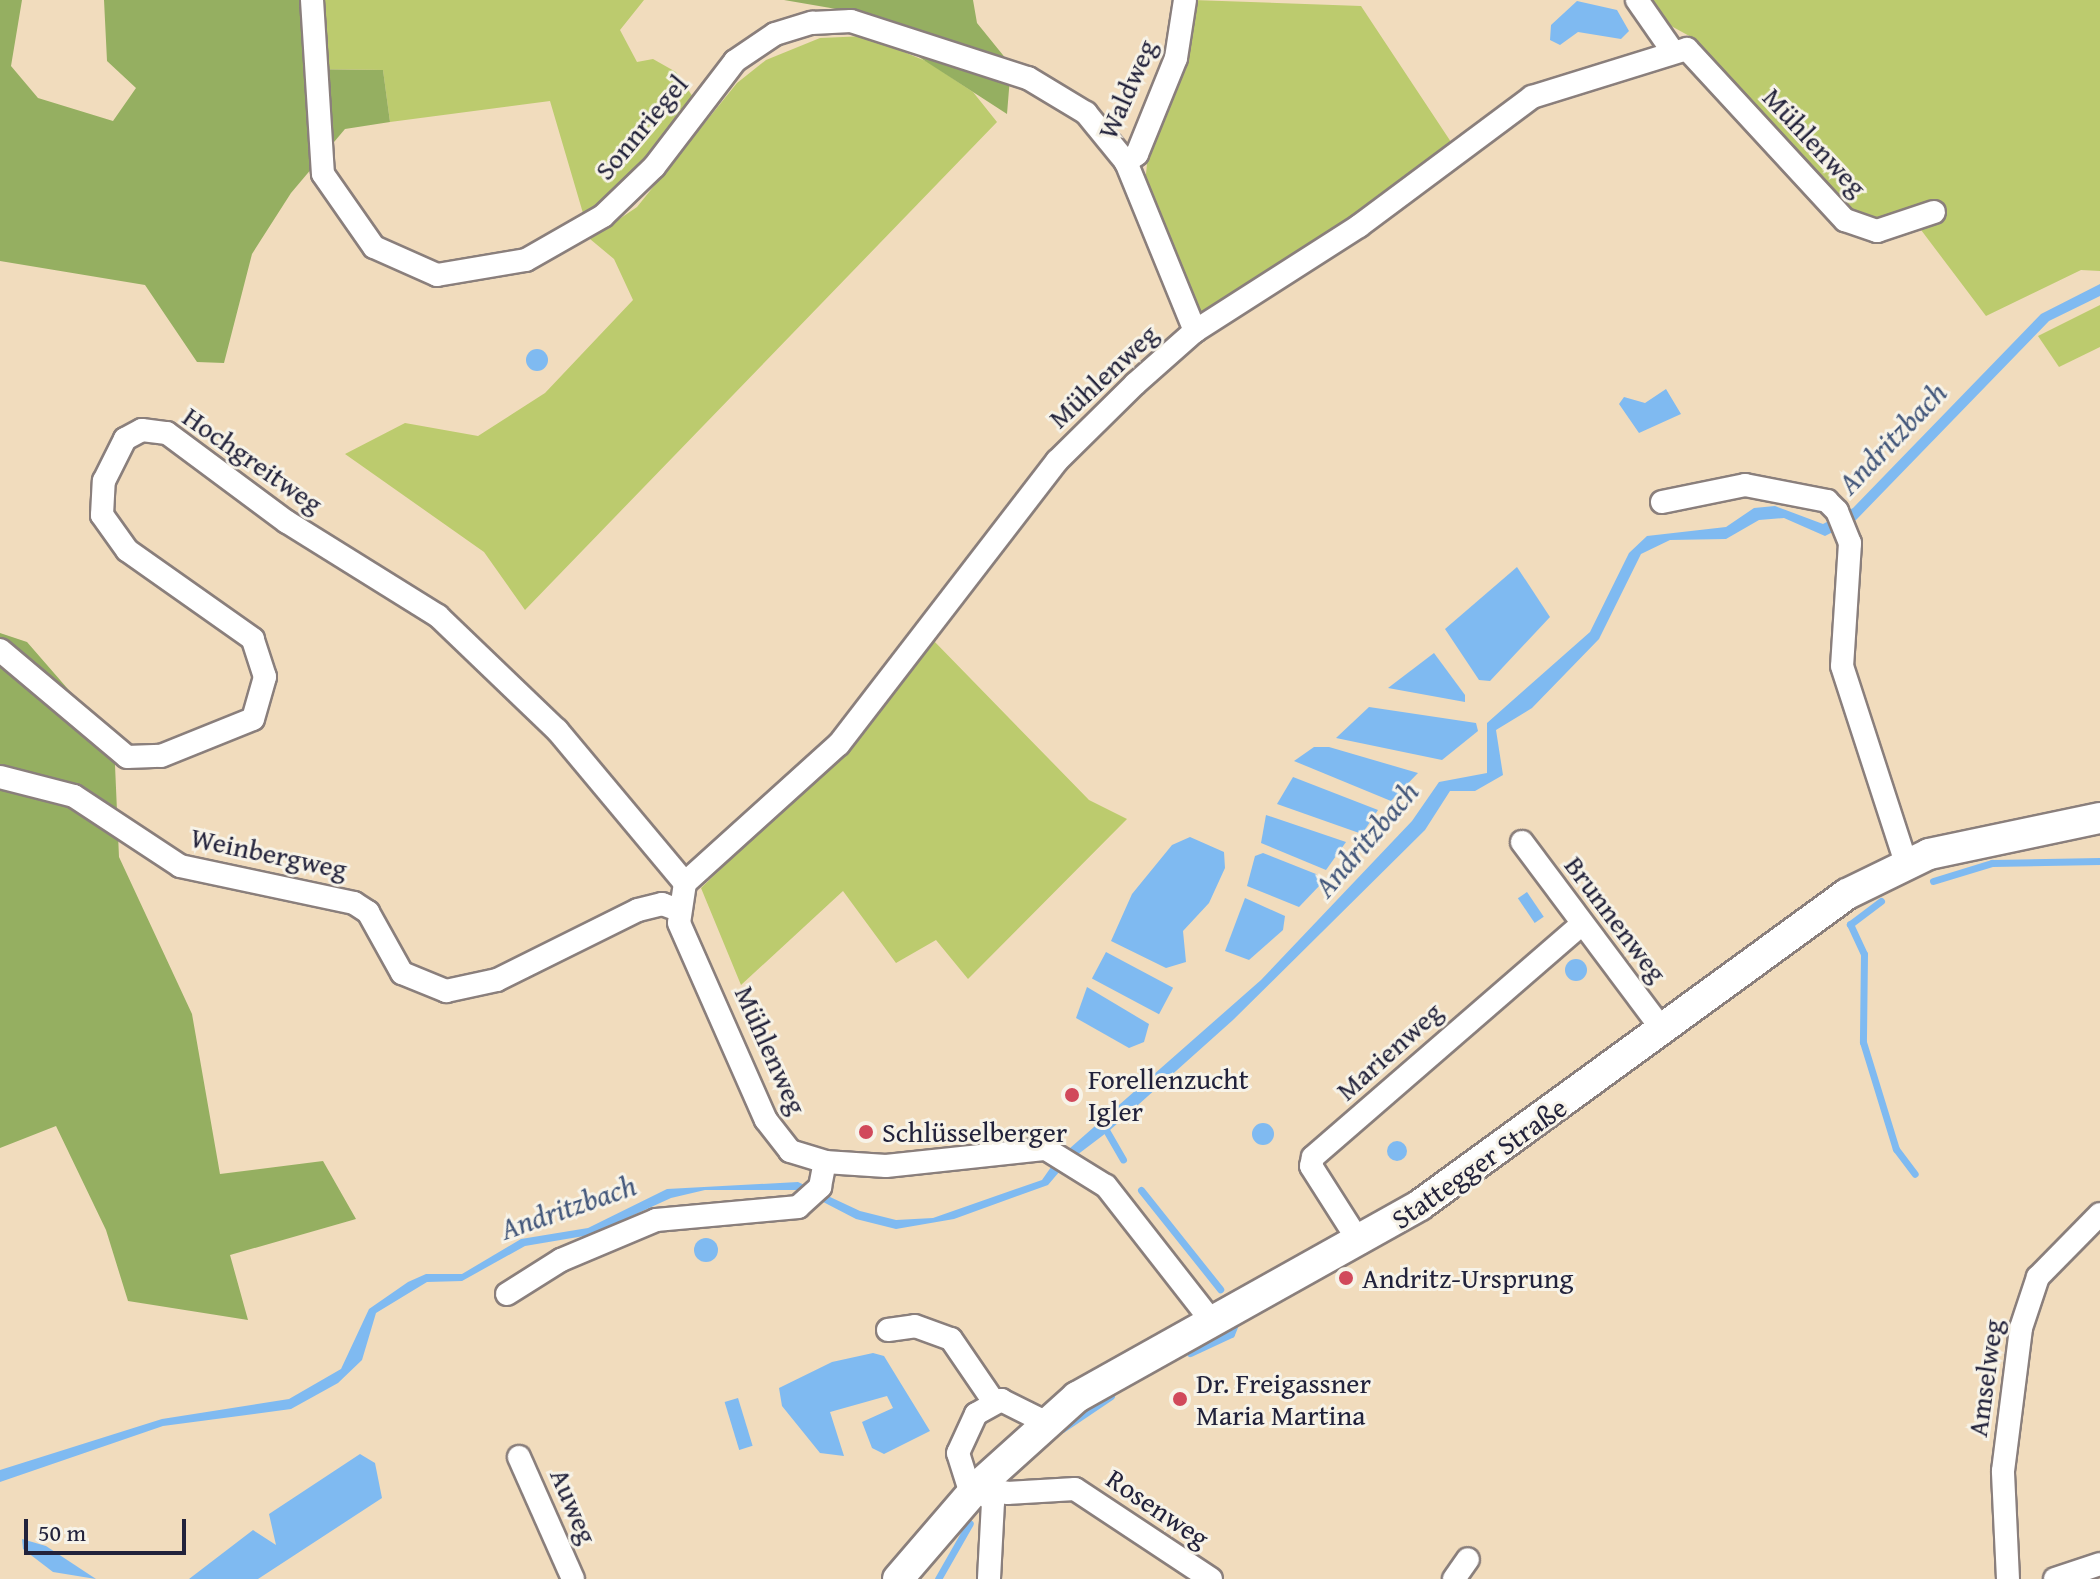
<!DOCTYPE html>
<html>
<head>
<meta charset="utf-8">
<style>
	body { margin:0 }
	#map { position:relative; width:2100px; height:1579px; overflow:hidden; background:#f1dcbd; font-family:"Gentium Book Plus",serif }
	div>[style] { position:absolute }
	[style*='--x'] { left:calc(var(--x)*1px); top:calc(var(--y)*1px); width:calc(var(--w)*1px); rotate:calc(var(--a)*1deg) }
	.green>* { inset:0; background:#bccb6e }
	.forest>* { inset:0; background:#95af61 }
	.water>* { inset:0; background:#7fbaf1; transform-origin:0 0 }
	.round { border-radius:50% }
	.stream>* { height:7px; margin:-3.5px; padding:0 3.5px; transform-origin:3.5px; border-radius:3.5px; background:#7fbaf1 }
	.roads { filter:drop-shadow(2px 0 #8a7f7c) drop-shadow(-2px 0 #8a7f7c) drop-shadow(0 2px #8a7f7c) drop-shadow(0 -2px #8a7f7c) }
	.street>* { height:22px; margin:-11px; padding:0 11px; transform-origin:11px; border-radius:11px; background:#fff }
	.secondary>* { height:30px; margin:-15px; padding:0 15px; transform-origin:15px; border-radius:15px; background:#fff }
	.dots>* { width:22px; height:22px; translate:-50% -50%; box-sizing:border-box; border:4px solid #f7f3e8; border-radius:50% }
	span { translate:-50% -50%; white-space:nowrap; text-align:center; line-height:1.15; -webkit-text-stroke:6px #f7f3e8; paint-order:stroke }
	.street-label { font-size:28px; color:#22223b }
	.poi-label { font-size:28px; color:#22223b }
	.left { translate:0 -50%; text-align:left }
	.water-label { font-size:30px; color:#43577b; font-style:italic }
	.scale { position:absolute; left:24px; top:1519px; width:162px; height:36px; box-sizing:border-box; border:4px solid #22223b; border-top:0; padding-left:10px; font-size:24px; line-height:28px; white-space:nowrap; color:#22223b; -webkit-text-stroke:6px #f7f3e8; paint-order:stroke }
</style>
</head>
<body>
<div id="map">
	<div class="green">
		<i style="clip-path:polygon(317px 0,644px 0,620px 30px,637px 62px,653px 59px,676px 72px,695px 100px,651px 159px,585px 220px,550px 101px,390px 122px,383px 70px,321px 69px)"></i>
		<i style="clip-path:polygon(1193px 0,1361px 6px,1451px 142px,1359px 214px,1207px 315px,1200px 313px,1144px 194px,1148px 154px,1194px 25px)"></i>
		<i style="clip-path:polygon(1646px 0,2100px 0,2100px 271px,2081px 270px,1986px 316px,1912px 218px,1880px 225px,1855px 219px,1693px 38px,1662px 21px)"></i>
		<i style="clip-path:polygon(866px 36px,928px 62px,973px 92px,997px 122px,525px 610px,484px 552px,345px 454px,405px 423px,478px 436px,545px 393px,633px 300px,614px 259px,590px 239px,637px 207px,737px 83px,766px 60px,820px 38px)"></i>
		<i style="clip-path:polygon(2100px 305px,2100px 347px,2059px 367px,2038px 336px)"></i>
		<i style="clip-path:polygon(932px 639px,1089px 800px,1127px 819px,968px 979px,936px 940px,896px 963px,843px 891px,741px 985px,701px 888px,860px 736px)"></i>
	</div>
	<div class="forest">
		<i style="clip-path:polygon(0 0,22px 0,11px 66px,38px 98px,113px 121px,136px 88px,107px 61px,104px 0,302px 0,305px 69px,383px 70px,390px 122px,345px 129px,291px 193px,252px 254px,224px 363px,197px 362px,145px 285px,0 261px)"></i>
		<i style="clip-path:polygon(784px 0,973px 0,977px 23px,1011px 65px,1007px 114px,848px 11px)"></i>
		<i style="clip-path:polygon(0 633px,27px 642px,114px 742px,119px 857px,192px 1014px,220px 1174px,323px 1161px,356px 1219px,230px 1255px,248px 1320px,128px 1301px,106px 1230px,56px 1126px,0 1148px)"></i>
	</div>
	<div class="water">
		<i style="clip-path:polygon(1577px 1px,1617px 10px,1629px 31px,1621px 39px,1578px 32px,1560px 45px,1550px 40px,1551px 25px)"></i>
		<i style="clip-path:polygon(2100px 284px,2100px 296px,2049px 321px,1856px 520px,1825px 536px,1784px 518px,1759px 520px,1726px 539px,1670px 540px,1641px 554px,1599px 639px,1532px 708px,1496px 730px,1503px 775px,1475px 791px,1450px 791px,1425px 830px,1233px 1020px,1110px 1130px,1077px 1155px,1069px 1149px,1261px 980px,1412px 821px,1439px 782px,1487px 773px,1487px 723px,1590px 632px,1629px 553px,1647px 536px,1726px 527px,1754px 508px,1775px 506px,1823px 524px,1853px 508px,2041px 314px)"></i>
		<i class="round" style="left:526px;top:349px;width:22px;height:22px"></i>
		<i style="clip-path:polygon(1666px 389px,1681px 414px,1639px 433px,1619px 404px,1624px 397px,1645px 403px)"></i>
		<i style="clip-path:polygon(1517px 567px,1550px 617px,1490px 681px,1479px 680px,1445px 629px)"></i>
		<i style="clip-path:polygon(1434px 653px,1465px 695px,1465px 702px,1388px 688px)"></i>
		<i style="clip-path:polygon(1369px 707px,1476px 723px,1478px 731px,1442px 760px,1336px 738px)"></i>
		<i style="clip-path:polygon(1314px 747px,1329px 747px,1418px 773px,1391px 801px,1294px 761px)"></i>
		<i style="clip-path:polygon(1293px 777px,1378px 810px,1362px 834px,1277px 804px)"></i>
		<i style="clip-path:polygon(1266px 815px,1346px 842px,1326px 870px,1261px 843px)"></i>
		<i style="clip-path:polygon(1190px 837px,1224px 852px,1225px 868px,1209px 903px,1183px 931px,1186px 962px,1166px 968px,1111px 941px,1132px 894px,1172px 845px)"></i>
		<i style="clip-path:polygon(1263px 853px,1316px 874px,1321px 884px,1299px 907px,1247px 886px,1255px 856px)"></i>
		<i style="left:1527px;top:892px;width:30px;height:11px;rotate:56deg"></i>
		<i style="clip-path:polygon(1245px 898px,1285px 916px,1283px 930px,1249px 960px,1225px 951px)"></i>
		<i style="left:1106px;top:952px;width:76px;height:30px;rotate:28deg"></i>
		<i class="round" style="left:1565px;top:959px;width:22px;height:22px"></i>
		<i style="clip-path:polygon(1087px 987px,1149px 1024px,1144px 1042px,1129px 1048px,1076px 1018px)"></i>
		<i class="round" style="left:1252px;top:1123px;width:22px;height:22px"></i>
		<i class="round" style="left:1387px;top:1141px;width:20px;height:20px"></i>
		<i style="clip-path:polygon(1056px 1160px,1065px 1165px,1048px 1185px,954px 1219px,896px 1229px,856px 1219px,800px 1190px,705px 1190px,671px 1198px,590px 1235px,525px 1246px,462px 1281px,427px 1282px,376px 1313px,362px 1360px,338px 1383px,291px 1409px,163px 1426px,0 1482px,0 1470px,162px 1419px,289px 1399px,341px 1369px,369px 1309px,408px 1282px,426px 1274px,462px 1274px,521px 1239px,588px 1228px,667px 1189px,798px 1182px,860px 1211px,896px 1220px,933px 1218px,1042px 1180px)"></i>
		<i class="round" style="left:694px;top:1238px;width:24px;height:24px"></i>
		<i style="clip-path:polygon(873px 1353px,884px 1356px,930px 1431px,884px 1454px,872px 1448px,862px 1422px,893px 1408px,887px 1396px,830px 1412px,844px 1456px,820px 1453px,782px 1406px,779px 1388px,832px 1362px)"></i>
		<i style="left:738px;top:1398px;width:50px;height:14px;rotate:73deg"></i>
		<i style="clip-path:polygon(360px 1454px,375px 1463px,382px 1498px,258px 1579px,189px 1579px,253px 1530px,276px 1545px,269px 1514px)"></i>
		<i style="clip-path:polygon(22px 1539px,46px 1546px,96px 1579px,53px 1572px,23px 1549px)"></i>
	</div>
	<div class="stream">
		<i style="--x:1933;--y:881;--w:62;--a:-17"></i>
		<i style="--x:1992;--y:863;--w:108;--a:-1.1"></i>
		<i style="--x:1881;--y:901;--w:39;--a:143"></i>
		<i style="--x:1850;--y:924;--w:33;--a:65"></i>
		<i style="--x:1864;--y:954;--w:88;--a:90.7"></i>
		<i style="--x:1863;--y:1042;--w:112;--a:72.9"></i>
		<i style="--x:1896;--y:1149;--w:31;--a:53"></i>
		<i style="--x:1106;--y:1130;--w:34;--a:60"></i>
		<i style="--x:1141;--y:1190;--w:127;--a:51.4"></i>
		<i style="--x:1190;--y:1353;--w:45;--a:-24.9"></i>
		<i style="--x:1231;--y:1334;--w:11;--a:-68"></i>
		<i style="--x:1062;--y:1429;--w:59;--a:-34"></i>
		<i style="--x:938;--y:1579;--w:64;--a:-60.3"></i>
	</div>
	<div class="roads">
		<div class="street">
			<i style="--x:312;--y:0;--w:174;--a:86.4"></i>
			<i style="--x:323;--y:174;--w:89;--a:55.1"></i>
			<i style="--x:374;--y:247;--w:69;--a:24"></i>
			<i style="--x:437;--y:275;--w:90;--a:-9.6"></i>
			<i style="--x:526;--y:260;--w:89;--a:-29.7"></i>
			<i style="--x:603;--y:216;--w:71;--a:-43.9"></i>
			<i style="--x:654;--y:167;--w:133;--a:-52.6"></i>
			<i style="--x:735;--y:61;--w:48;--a:-34"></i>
			<i style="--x:775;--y:34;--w:39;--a:-17"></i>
			<i style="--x:812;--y:23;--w:39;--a:-3"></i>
			<i style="--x:851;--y:21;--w:186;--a:17.9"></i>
			<i style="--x:1028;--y:78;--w:68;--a:31.1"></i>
			<i style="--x:1086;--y:113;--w:63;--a:50.8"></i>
			<i style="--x:1185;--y:0;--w:59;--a:98.8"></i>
			<i style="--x:1176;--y:58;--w:104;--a:112.1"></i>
			<i style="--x:1137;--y:154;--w:14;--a:144"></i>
			<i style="--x:1126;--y:162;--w:183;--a:67.8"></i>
			<i style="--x:1637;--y:0;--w:60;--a:55.2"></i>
			<i style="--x:1662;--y:502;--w:85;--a:-11.6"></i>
			<i style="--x:1745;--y:485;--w:84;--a:11"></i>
			<i style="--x:1827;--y:501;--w:14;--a:45"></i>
			<i style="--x:1837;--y:511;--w:35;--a:68"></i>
			<i style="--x:1850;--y:543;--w:123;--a:93.7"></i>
			<i style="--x:1842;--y:666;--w:207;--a:72"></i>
			<i style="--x:0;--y:650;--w:166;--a:40.1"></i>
			<i style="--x:127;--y:757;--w:34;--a:-2"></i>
			<i style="--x:161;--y:756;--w:99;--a:-21.9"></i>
			<i style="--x:253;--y:719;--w:44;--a:-74.1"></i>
			<i style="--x:265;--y:677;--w:40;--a:-108"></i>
			<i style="--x:253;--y:639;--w:154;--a:-144.8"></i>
			<i style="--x:127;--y:550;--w:43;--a:-125.5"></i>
			<i style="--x:102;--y:515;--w:34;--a:-87"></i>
			<i style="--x:104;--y:481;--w:47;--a:-63.4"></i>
			<i style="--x:125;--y:439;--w:19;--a:-28"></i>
			<i style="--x:142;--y:430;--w:25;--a:7"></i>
			<i style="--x:167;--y:433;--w:149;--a:36.6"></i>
			<i style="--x:287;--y:522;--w:178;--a:31.9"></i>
			<i style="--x:438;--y:616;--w:165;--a:43.8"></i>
			<i style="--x:557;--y:730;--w:199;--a:50.1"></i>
			<i style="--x:0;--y:777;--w:76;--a:14.4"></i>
			<i style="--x:74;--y:796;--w:127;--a:33.4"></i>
			<i style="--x:180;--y:866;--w:178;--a:12"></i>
			<i style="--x:354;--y:903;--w:17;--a:33"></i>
			<i style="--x:368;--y:912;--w:70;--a:60.9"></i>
			<i style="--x:402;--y:973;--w:48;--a:22.2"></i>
			<i style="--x:446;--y:991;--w:52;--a:-12.2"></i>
			<i style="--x:497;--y:980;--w:157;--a:-26.4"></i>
			<i style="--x:638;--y:910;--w:25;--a:-14"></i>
			<i style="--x:662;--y:904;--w:15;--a:20"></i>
			<i style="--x:1522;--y:842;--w:237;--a:53.2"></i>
			<i style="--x:685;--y:883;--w:207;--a:-42.1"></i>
			<i style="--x:839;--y:744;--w:357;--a:-52.4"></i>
			<i style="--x:1057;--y:461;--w:110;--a:-44.6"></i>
			<i style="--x:1135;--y:384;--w:80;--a:-41.5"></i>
			<i style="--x:1195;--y:331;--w:195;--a:-32.6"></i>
			<i style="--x:1359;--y:226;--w:216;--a:-36.7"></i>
			<i style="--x:1532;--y:97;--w:162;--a:-17.2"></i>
			<i style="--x:1687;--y:49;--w:233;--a:47.3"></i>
			<i style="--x:1845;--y:220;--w:34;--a:19"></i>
			<i style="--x:1877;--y:231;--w:60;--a:-18.4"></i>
			<i style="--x:685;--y:883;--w:40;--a:98.5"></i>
			<i style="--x:679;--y:923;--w:215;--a:66.2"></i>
			<i style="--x:766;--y:1120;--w:39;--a:52"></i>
			<i style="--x:790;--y:1151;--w:37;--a:17"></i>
			<i style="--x:825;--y:1162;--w:61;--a:3.8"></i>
			<i style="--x:886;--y:1166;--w:161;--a:-6.1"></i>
			<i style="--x:1046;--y:1149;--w:70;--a:31.7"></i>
			<i style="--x:1106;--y:1186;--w:169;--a:52"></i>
			<i style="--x:1360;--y:1243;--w:91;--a:-122.5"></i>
			<i style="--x:1311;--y:1166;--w:9;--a:-77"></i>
			<i style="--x:1313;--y:1157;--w:354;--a:-40.9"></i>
			<i style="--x:507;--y:1294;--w:64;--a:-32.2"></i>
			<i style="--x:561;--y:1260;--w:103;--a:-22.8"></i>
			<i style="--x:656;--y:1220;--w:143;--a:-5.2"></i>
			<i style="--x:798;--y:1207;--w:30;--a:-42"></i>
			<i style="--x:820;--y:1187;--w:25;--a:-79"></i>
			<i style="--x:888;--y:1330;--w:27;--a:-8"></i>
			<i style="--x:915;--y:1326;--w:38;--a:20"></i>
			<i style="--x:951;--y:1339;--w:76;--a:55.7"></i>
			<i style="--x:519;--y:1457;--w:133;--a:66.1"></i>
			<i style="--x:977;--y:1487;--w:31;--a:11"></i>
			<i style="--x:1007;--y:1493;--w:68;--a:-3.4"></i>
			<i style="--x:1075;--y:1489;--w:163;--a:33.5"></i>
			<i style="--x:977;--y:1487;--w:22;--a:43"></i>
			<i style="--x:993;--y:1502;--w:77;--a:93"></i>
			<i style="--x:971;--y:1494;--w:43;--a:-107.6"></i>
			<i style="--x:958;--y:1453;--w:43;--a:-65.2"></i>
			<i style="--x:976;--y:1414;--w:29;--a:-29"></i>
			<i style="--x:1001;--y:1400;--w:49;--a:26.6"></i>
			<i style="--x:1454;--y:1579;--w:24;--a:-55"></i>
			<i style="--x:2008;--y:1579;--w:108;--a:-92.7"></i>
			<i style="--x:2003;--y:1471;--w:144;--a:-82.8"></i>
			<i style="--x:2021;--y:1328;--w:54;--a:-71.6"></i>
			<i style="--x:2038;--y:1277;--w:88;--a:-45.5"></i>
			<i style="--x:2055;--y:1579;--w:47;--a:-18.4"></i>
		</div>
		<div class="secondary">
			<i style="--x:898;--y:1579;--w:121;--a:-49.3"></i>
			<i style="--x:977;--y:1487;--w:135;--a:-42"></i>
			<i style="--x:1077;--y:1397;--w:393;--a:-29.2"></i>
			<i style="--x:1420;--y:1205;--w:528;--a:-36.07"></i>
			<i style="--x:1847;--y:894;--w:91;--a:-26"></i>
			<i style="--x:1929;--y:854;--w:175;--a:-11.9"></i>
		</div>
	</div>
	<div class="dots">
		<i style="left:1072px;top:1095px;background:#d1495b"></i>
		<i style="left:866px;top:1132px;background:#d1495b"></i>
		<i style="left:1346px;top:1278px;background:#d1495b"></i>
		<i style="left:1180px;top:1399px;background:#d1495b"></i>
	</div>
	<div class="street-label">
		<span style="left:1127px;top:89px;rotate:-66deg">Waldweg</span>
		<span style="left:641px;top:127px;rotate:-50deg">Sonnriegel</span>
		<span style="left:1815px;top:142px;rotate:47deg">Mühlenweg</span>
		<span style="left:1103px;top:376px;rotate:-43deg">Mühlenweg</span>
		<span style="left:253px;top:460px;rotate:35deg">Hochgreitweg</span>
		<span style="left:269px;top:853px;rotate:12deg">Weinbergweg</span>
		<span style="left:1616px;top:919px;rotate:53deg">Brunnenweg</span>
		<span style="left:771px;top:1050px;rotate:66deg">Mühlenweg</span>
		<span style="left:1389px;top:1051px;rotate:-42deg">Marienweg</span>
		<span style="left:1479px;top:1163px;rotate:-35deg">Stattegger Straße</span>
		<span style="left:1985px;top:1378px;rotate:-82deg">Amselweg</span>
		<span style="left:574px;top:1506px;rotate:67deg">Auweg</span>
		<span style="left:1158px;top:1508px;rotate:34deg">Rosenweg</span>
	</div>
	<div class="poi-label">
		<span class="left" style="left:1088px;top:1095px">Forellenzucht<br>Igler</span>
		<span class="left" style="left:882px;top:1132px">Schlüsselberger</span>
		<span class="left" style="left:1362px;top:1278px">Andritz-Ursprung</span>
		<span class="left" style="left:1196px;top:1399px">Dr. Freigassner<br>Maria Martina</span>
	</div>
	<div class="water-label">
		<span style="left:1892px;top:438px;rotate:-46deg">Andritzbach</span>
		<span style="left:1366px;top:839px;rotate:-49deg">Andritzbach</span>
		<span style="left:568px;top:1207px;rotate:-19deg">Andritzbach</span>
	</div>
	<div class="scale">50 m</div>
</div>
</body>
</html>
